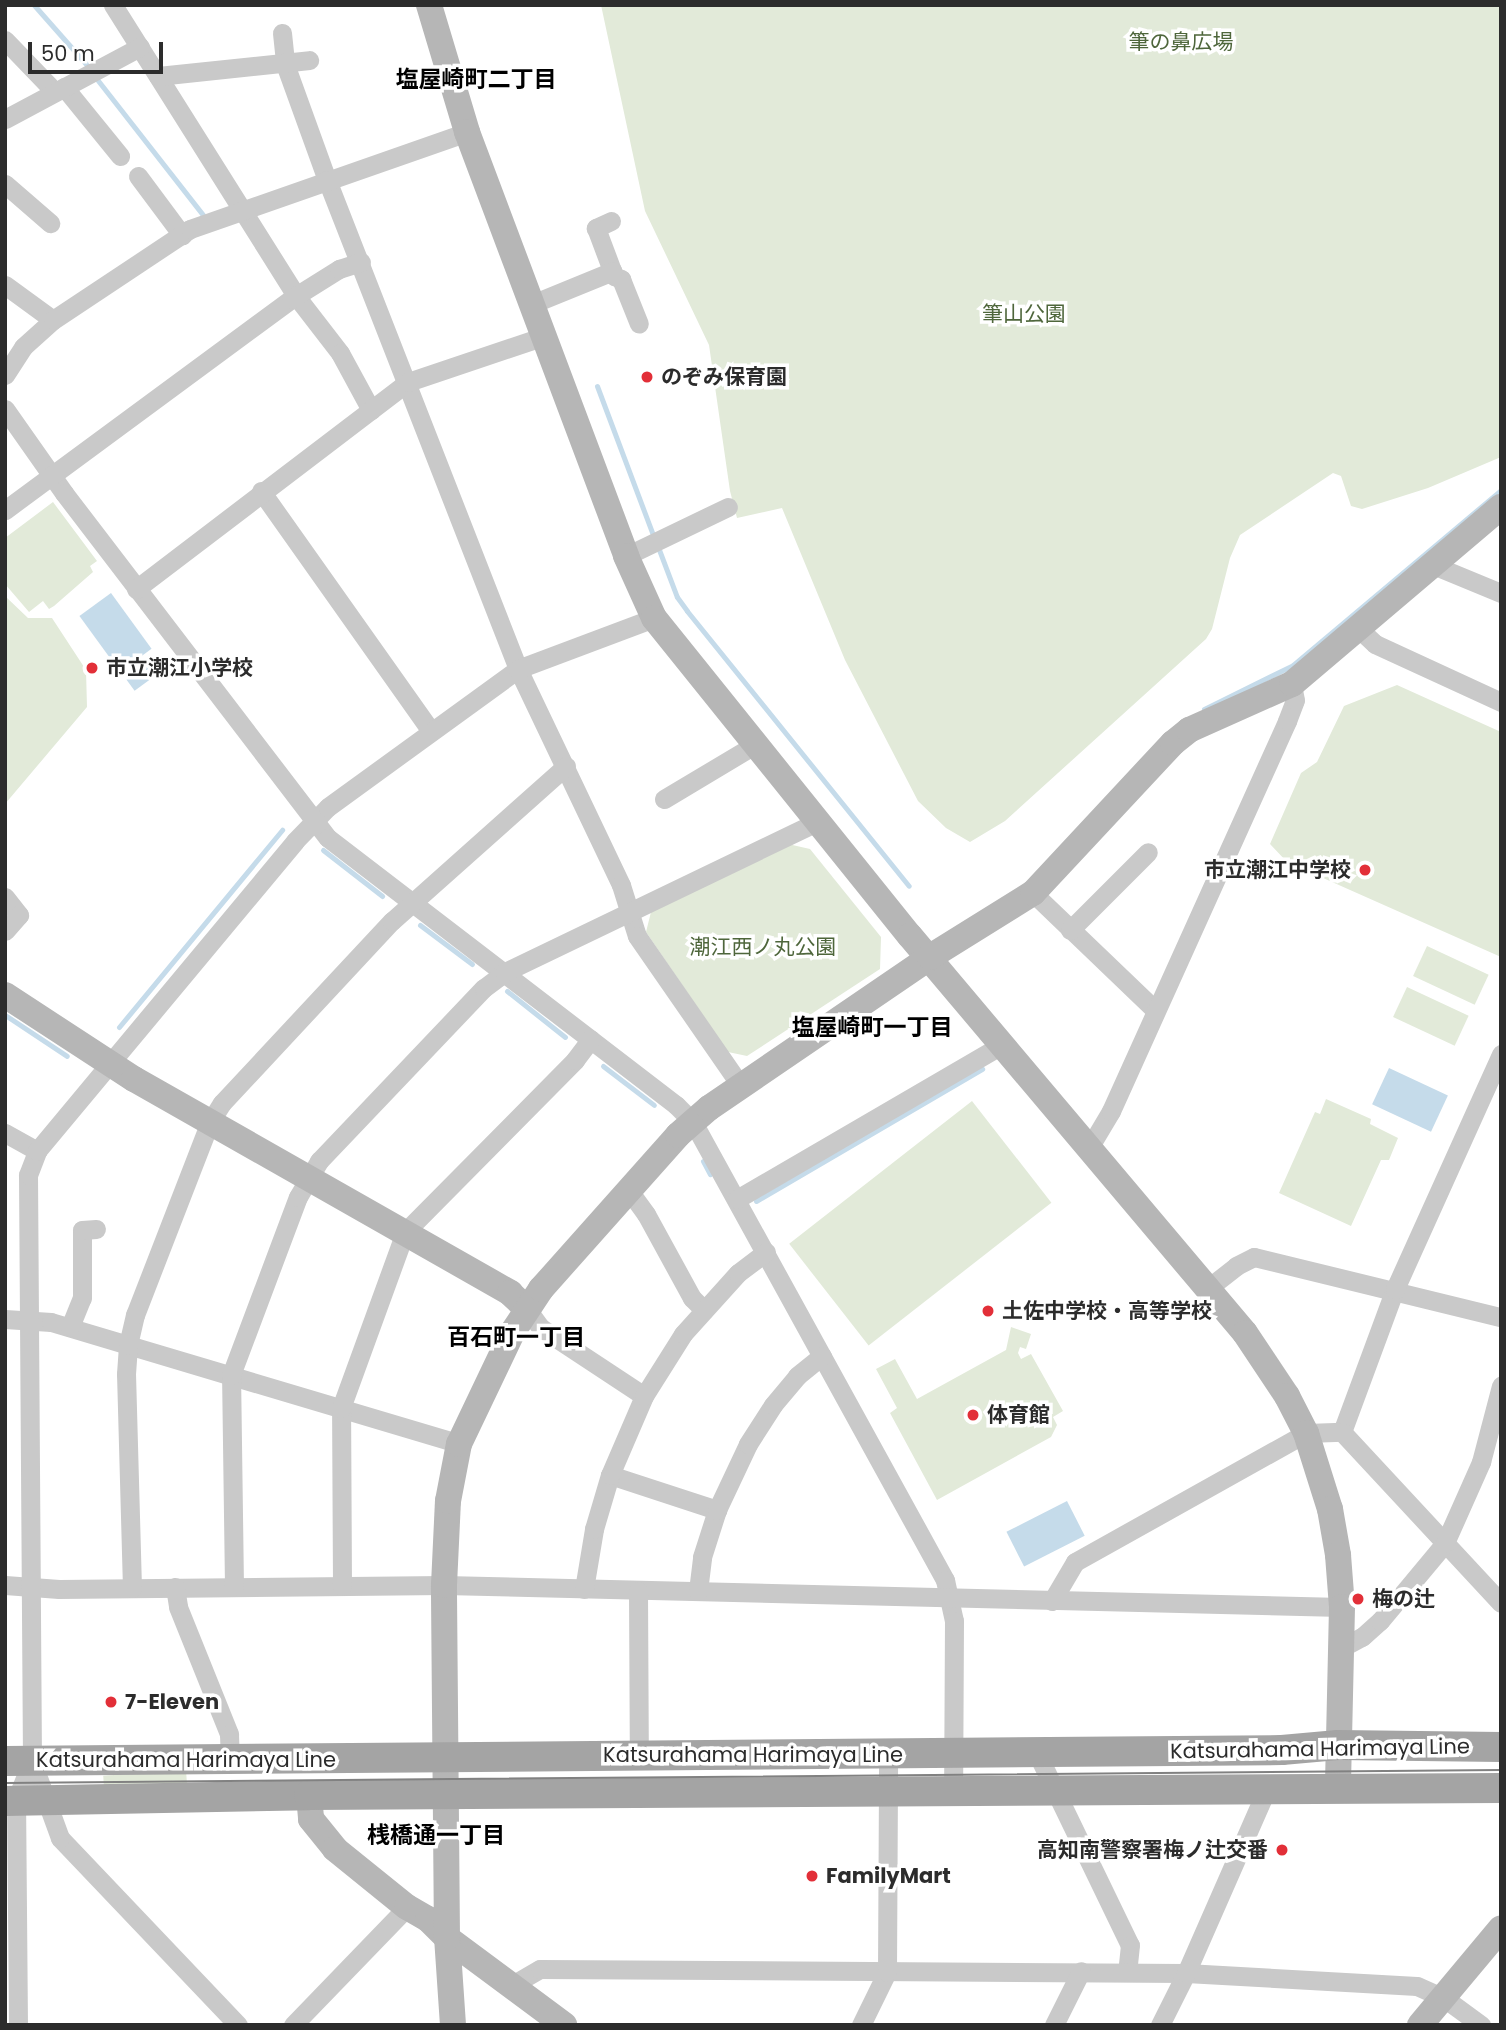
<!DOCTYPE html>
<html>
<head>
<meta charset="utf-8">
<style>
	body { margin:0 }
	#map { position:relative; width:1506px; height:2030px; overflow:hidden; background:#fff; font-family:Poppins,"Noto Sans JP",sans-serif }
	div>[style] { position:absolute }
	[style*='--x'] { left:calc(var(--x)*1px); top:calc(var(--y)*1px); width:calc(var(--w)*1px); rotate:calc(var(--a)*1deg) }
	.green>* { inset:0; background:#e2ead9; transform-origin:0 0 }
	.water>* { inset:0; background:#c5dbea; transform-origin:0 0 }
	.stream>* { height:5px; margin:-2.5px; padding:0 2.5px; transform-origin:2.5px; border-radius:2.5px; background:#c5dbea }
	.street>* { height:19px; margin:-9.5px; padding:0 9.5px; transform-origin:9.5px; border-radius:9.5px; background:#c9c9c9 }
	.secondary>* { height:26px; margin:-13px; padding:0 13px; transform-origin:13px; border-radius:13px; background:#b6b6b6 }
	.primary>* { height:30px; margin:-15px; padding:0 15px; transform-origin:15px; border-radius:15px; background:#a4a4a4 }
	.tram>* { height:2px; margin:-1px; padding:0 1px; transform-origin:1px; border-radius:1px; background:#818181 }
	.dots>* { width:19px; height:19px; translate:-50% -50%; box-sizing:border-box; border:4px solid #fff; border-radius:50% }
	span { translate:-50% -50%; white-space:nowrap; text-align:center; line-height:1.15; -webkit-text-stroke:7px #fff; paint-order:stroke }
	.park-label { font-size:21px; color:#4e663b }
	.poi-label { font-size:21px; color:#2c2c2c; font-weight:700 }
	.left { translate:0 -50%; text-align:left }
	.right { translate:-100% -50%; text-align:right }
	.street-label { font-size:21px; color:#2c2c2c }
	.neighbourhood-label { font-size:23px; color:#000; font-weight:700 }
	.frame { position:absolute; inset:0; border:7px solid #2c2c2c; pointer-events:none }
	.scale { position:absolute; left:28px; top:42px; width:135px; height:32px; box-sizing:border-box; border:4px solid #2c2c2c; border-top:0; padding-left:9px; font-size:21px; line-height:24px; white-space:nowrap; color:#2c2c2c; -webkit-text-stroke:5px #fff; paint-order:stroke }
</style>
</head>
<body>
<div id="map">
	<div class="green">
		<i style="clip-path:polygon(601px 5px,1501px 5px,1501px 457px,1428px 488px,1362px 509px,1351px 506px,1341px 476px,1333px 473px,1240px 535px,1230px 558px,1212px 629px,1206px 639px,1005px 821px,970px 842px,946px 828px,918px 801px,845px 660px,782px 508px,737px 518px,730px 491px,709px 345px,645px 211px)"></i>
		<i style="clip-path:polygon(53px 502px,97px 561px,90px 566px,93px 572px,54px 606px,49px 609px,43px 601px,29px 612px,5px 584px,5px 538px)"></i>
		<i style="clip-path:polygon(5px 596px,28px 618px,52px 618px,86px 670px,87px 707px,5px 804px)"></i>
		<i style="clip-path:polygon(1397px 685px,1501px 732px,1501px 957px,1287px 862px,1270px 844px,1301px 773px,1317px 762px,1344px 706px)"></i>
		<i style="clip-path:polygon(788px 844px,810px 849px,881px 937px,880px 969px,747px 1056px,728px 1052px,646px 932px,652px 908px)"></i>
		<i style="left:1427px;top:946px;width:68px;height:33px;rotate:25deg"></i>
		<i style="left:1407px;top:987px;width:68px;height:33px;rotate:25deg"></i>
		<i style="clip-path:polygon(1326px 1099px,1371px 1119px,1370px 1124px,1398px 1138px,1389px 1160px,1381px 1160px,1351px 1226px,1279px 1193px,1315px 1112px,1320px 1114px)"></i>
		<i style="left:972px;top:1101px;width:129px;height:232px;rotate:52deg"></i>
		<i style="clip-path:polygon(1011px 1327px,1031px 1334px,1026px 1349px,1020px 1347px,1018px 1353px,1021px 1359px,1031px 1354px,1063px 1411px,1053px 1417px,1057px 1425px,1051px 1437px,937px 1500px,890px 1413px,897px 1408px,876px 1369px,895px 1359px,917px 1399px,1006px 1350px)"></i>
		<i style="left:186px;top:1770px;width:14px;height:83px;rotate:86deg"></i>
	</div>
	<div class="water">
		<i style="left:111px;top:593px;width:69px;height:39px;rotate:54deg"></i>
		<i style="left:149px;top:663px;width:14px;height:28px;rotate:54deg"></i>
		<i style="left:1389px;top:1068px;width:65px;height:40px;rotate:25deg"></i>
		<i style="left:1067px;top:1501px;width:39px;height:68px;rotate:63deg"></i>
	</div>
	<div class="stream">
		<i style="--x:34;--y:5;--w:79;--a:48.6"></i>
		<i style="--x:96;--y:78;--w:174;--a:52"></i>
		<i style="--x:597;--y:386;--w:162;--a:69.4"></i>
		<i style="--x:658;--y:547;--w:53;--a:69.2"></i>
		<i style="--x:677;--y:597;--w:17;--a:54"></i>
		<i style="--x:687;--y:611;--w:353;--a:51.1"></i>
		<i style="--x:1204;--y:709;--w:99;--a:-26.3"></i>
		<i style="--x:1293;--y:665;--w:272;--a:-40.1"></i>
		<i style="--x:323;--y:850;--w:75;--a:37.9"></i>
		<i style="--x:420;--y:925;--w:65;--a:36.9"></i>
		<i style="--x:507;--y:991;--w:74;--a:38.4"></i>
		<i style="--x:5;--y:1015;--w:74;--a:33.5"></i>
		<i style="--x:119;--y:1027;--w:256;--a:-50.4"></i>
		<i style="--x:603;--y:1066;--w:64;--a:37.4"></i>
		<i style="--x:703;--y:1161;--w:15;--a:62"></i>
		<i style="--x:756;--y:1201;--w:262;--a:-30.3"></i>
	</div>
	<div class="street">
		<i style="--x:113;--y:5;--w:344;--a:57.8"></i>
		<i style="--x:296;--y:296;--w:72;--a:52.3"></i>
		<i style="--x:340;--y:353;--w:65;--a:61.5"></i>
		<i style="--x:282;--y:33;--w:31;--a:84"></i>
		<i style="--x:285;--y:64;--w:123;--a:70.1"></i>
		<i style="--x:327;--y:180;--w:525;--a:68.66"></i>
		<i style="--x:518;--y:669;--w:239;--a:64.5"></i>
		<i style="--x:621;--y:885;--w:53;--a:72.6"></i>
		<i style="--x:637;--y:936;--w:181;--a:55.3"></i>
		<i style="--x:5;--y:40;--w:72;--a:46.1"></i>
		<i style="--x:158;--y:76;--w:152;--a:-6"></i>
		<i style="--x:64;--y:87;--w:89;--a:50.9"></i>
		<i style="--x:5;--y:119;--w:153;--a:-28.1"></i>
		<i style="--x:138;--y:176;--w:74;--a:53.3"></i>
		<i style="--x:5;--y:184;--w:60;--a:40.9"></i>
		<i style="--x:611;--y:221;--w:17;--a:155"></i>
		<i style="--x:596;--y:228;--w:51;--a:69.4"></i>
		<i style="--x:614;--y:276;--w:8;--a:23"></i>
		<i style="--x:621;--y:279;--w:48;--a:68.2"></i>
		<i style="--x:5;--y:285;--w:59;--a:36.1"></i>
		<i style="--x:532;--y:304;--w:87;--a:-22.2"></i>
		<i style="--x:5;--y:375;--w:33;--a:-57"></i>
		<i style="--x:23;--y:347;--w:40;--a:-42"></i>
		<i style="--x:53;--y:320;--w:164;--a:-33.6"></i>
		<i style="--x:190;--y:229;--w:293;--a:-19.3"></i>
		<i style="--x:5;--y:409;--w:103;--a:54.9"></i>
		<i style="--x:64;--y:493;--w:434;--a:52.6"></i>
		<i style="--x:328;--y:838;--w:439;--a:37.5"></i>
		<i style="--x:676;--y:1105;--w:24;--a:45"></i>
		<i style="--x:693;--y:1122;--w:523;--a:61.18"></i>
		<i style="--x:945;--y:1580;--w:42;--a:77.6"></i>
		<i style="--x:954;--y:1621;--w:170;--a:90.3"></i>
		<i style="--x:261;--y:491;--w:294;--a:54.7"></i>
		<i style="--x:5;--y:510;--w:355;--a:-36.4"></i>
		<i style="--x:291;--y:299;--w:57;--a:-32"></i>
		<i style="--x:339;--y:269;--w:23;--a:-18"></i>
		<i style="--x:626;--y:556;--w:113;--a:-25.7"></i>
		<i style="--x:1433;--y:565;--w:74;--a:22.4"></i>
		<i style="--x:136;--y:589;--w:342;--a:-37.3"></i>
		<i style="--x:408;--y:382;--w:145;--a:-18.6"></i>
		<i style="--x:1358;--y:628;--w:23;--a:43"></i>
		<i style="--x:1375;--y:644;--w:139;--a:24.7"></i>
		<i style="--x:664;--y:799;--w:107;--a:-30.9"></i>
		<i style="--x:1033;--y:893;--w:170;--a:43.8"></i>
		<i style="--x:5;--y:897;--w:23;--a:52"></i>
		<i style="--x:19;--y:915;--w:21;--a:131"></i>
		<i style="--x:1070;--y:930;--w:110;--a:-45"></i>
		<i style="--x:5;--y:1133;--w:37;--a:29"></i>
		<i style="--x:1089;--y:1148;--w:43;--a:-59.3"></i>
		<i style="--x:1111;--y:1111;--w:428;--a:-65.7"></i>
		<i style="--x:1287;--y:721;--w:22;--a:-69"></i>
		<i style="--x:1295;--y:700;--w:16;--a:-101"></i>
		<i style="--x:630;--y:1192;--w:27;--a:54"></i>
		<i style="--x:646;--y:1214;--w:96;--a:61.3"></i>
		<i style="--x:692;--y:1298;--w:17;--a:45"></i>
		<i style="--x:737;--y:1199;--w:308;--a:-30.2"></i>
		<i style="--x:1207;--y:1289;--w:37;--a:-38"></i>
		<i style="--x:1236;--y:1266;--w:20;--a:-27"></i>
		<i style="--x:1254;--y:1257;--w:254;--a:13.7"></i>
		<i style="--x:527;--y:1309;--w:24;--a:54"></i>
		<i style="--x:541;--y:1328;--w:123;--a:33.4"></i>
		<i style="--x:5;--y:1319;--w:46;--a:3.7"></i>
		<i style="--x:51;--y:1322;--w:426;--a:16.6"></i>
		<i style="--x:70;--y:1327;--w:31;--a:-68"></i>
		<i style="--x:82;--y:1298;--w:68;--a:-90"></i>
		<i style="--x:82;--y:1230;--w:14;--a:-4"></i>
		<i style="--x:1342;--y:1432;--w:153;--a:-69.7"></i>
		<i style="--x:1395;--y:1289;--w:258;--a:-65.7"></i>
		<i style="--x:610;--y:1475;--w:113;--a:18.1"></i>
		<i style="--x:5;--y:1585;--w:54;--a:4.2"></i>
		<i style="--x:59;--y:1589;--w:385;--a:-0.6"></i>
		<i style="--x:444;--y:1585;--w:898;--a:1.4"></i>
		<i style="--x:234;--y:1586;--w:211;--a:-90.8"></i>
		<i style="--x:231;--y:1375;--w:190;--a:-69.4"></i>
		<i style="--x:298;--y:1197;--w:42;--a:-59.7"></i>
		<i style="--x:319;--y:1161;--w:239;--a:-46.4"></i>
		<i style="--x:484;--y:988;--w:26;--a:-37"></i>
		<i style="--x:505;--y:972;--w:348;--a:-25.7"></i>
		<i style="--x:342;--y:1586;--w:178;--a:-90.3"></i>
		<i style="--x:341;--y:1408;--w:187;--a:-70"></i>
		<i style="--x:405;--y:1232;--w:242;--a:-45.3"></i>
		<i style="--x:575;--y:1060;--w:26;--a:-53"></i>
		<i style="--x:175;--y:1587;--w:20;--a:81"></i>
		<i style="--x:178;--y:1607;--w:137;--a:68.1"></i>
		<i style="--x:229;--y:1734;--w:25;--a:88"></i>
		<i style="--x:132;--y:1588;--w:214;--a:-91.6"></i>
		<i style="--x:126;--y:1374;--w:29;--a:-86"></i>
		<i style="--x:128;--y:1345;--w:31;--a:-77"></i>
		<i style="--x:135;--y:1315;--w:207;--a:-68.8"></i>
		<i style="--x:210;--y:1122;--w:22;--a:-58"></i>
		<i style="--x:222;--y:1103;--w:249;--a:-47"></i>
		<i style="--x:392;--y:921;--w:233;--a:-41.7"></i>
		<i style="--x:584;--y:1589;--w:61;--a:-80.5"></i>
		<i style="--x:594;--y:1529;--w:56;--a:-73.5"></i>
		<i style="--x:610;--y:1475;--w:86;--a:-66.7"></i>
		<i style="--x:644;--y:1396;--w:73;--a:-57.8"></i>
		<i style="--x:683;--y:1334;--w:82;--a:-48"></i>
		<i style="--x:738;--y:1273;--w:35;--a:-37"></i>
		<i style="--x:638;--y:1591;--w:164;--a:89.7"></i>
		<i style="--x:698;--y:1591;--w:34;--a:-83"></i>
		<i style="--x:702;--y:1557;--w:49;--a:-72.3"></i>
		<i style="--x:717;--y:1510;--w:73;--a:-64.8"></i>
		<i style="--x:748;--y:1444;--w:46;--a:-57.3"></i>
		<i style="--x:773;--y:1405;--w:38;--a:-50"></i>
		<i style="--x:797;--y:1376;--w:32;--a:-39"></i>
		<i style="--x:1052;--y:1601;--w:45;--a:-59.5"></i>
		<i style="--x:1075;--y:1562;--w:265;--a:-29.2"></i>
		<i style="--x:1306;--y:1433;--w:36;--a:-2"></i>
		<i style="--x:1342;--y:1432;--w:233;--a:47.1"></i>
		<i style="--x:1341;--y:1648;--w:24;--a:-28"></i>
		<i style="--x:1362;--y:1637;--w:24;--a:-42"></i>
		<i style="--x:1380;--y:1621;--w:102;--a:-50.2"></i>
		<i style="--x:1445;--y:1543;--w:89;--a:-66"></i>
		<i style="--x:1481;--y:1462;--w:79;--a:-75.3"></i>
		<i style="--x:1037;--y:1753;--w:213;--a:64.2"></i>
		<i style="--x:1130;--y:1945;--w:27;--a:96"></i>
		<i style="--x:512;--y:1985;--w:32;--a:-30"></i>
		<i style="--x:540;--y:1969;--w:646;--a:0.35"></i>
		<i style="--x:1186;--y:1973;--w:231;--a:3.2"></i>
		<i style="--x:1417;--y:1986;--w:30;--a:24"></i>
		<i style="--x:1444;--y:1998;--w:46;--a:36.1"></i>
		<i style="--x:18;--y:2025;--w:225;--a:-90.5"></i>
		<i style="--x:16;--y:1800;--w:42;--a:-67.7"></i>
		<i style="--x:238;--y:2025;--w:258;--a:-133.6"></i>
		<i style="--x:60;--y:1838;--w:82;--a:-110"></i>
		<i style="--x:32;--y:1761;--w:586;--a:-90.39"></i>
		<i style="--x:28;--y:1175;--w:26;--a:-69"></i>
		<i style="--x:37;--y:1151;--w:403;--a:-50.2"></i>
		<i style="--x:295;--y:841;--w:47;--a:-45.9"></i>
		<i style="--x:328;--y:807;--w:235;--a:-36"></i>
		<i style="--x:518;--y:669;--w:145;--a:-20.6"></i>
		<i style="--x:293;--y:2025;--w:164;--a:-46"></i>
		<i style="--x:861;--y:2025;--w:59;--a:-63.9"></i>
		<i style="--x:887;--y:1972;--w:217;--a:-89.7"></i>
		<i style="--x:1054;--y:2025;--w:60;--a:-63.4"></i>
		<i style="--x:1160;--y:2025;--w:58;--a:-63.4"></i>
		<i style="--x:1186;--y:1973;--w:199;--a:-66.3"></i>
	</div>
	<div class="secondary">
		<i style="--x:429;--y:5;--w:133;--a:73.3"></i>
		<i style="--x:467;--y:132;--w:453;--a:69.4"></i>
		<i style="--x:626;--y:556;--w:68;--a:65.7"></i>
		<i style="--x:654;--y:618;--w:408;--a:51.2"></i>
		<i style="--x:910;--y:936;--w:519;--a:49.84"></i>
		<i style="--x:1245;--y:1333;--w:76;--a:56.3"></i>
		<i style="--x:1287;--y:1396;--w:42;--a:62.8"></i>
		<i style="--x:1306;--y:1433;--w:80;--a:72.5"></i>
		<i style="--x:1330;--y:1509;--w:47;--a:80.1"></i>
		<i style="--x:1338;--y:1555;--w:52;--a:85.6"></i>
		<i style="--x:1342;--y:1607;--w:182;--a:91.3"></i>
		<i style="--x:5;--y:995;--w:154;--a:33.1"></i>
		<i style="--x:134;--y:1079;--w:433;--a:29.6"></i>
		<i style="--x:510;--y:1293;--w:23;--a:43"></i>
		<i style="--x:309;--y:1795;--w:24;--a:85"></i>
		<i style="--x:311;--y:1819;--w:38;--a:51"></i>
		<i style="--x:335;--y:1849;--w:92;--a:38.9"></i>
		<i style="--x:407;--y:1907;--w:24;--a:30"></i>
		<i style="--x:428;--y:1919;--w:27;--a:45"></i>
		<i style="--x:447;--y:1938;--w:146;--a:36.6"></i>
		<i style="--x:453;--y:2025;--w:87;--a:-93.9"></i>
		<i style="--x:447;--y:1938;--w:353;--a:-90.5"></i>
		<i style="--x:444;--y:1585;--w:84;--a:-87.3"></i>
		<i style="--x:448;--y:1501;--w:58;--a:-79.1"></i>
		<i style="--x:459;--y:1444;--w:123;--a:-64.5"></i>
		<i style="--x:512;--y:1333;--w:53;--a:-56.6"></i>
		<i style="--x:541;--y:1289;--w:206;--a:-48.3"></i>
		<i style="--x:678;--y:1135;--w:41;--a:-41.1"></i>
		<i style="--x:709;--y:1108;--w:268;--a:-34.3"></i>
		<i style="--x:930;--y:957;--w:121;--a:-31.9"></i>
		<i style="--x:1033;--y:893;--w:205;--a:-47"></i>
		<i style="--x:1173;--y:743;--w:21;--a:-39"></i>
		<i style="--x:1189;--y:730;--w:113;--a:-24.1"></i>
		<i style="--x:1292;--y:684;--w:274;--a:-40.3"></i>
		<i style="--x:1420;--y:2025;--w:126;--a:-50.1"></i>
	</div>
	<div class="primary">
		<i style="--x:5;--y:1761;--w:1277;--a:-0.49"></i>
		<i style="--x:1282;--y:1750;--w:56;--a:-5.1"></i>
		<i style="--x:1338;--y:1745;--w:163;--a:0.7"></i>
		<i style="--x:5;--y:1801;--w:304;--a:-1.1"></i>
		<i style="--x:309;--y:1795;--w:1192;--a:-0.34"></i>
	</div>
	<div class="tram">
		<i style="--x:5;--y:1783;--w:1496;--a:-0.5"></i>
	</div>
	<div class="dots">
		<i style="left:647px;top:377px;background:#e22f38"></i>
		<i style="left:92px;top:668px;background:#e22f38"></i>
		<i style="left:1365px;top:870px;background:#e22f38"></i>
		<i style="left:988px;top:1311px;background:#e22f38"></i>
		<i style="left:973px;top:1415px;background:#e22f38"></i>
		<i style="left:1358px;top:1599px;background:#e22f38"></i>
		<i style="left:111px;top:1702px;background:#e22f38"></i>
		<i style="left:1282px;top:1850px;background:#e22f38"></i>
		<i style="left:812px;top:1876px;background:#e22f38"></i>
	</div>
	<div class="park-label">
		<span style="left:1181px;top:42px">筆の鼻広場</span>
		<span style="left:1024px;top:314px">筆山公園</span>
		<span style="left:763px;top:947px">潮江西ノ丸公園</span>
	</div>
	<div class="poi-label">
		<span class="left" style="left:661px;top:377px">のぞみ保育園</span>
		<span class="left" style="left:106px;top:668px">市立潮江小学校</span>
		<span class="right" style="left:1351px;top:870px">市立潮江中学校</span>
		<span class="left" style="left:1002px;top:1311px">土佐中学校・高等学校</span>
		<span class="left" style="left:987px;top:1415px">体育館</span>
		<span class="left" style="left:1372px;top:1599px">梅の辻</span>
		<span class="left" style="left:125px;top:1702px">7-Eleven</span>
		<span class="right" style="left:1268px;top:1850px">高知南警察署梅ノ辻交番</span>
		<span class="left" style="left:826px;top:1876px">FamilyMart</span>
	</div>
	<div class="street-label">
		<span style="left:1320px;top:1749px;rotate:-1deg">Katsurahama Harimaya Line</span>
		<span style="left:753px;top:1755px">Katsurahama Harimaya Line</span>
		<span style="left:186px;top:1760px">Katsurahama Harimaya Line</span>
	</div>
	<div class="neighbourhood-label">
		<span style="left:476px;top:79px">塩屋崎町二丁目</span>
		<span style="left:872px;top:1027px">塩屋崎町一丁目</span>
		<span style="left:516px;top:1337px">百石町一丁目</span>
		<span style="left:436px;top:1835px">桟橋通一丁目</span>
	</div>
	<div class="frame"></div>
	<div class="scale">50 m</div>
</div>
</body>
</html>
